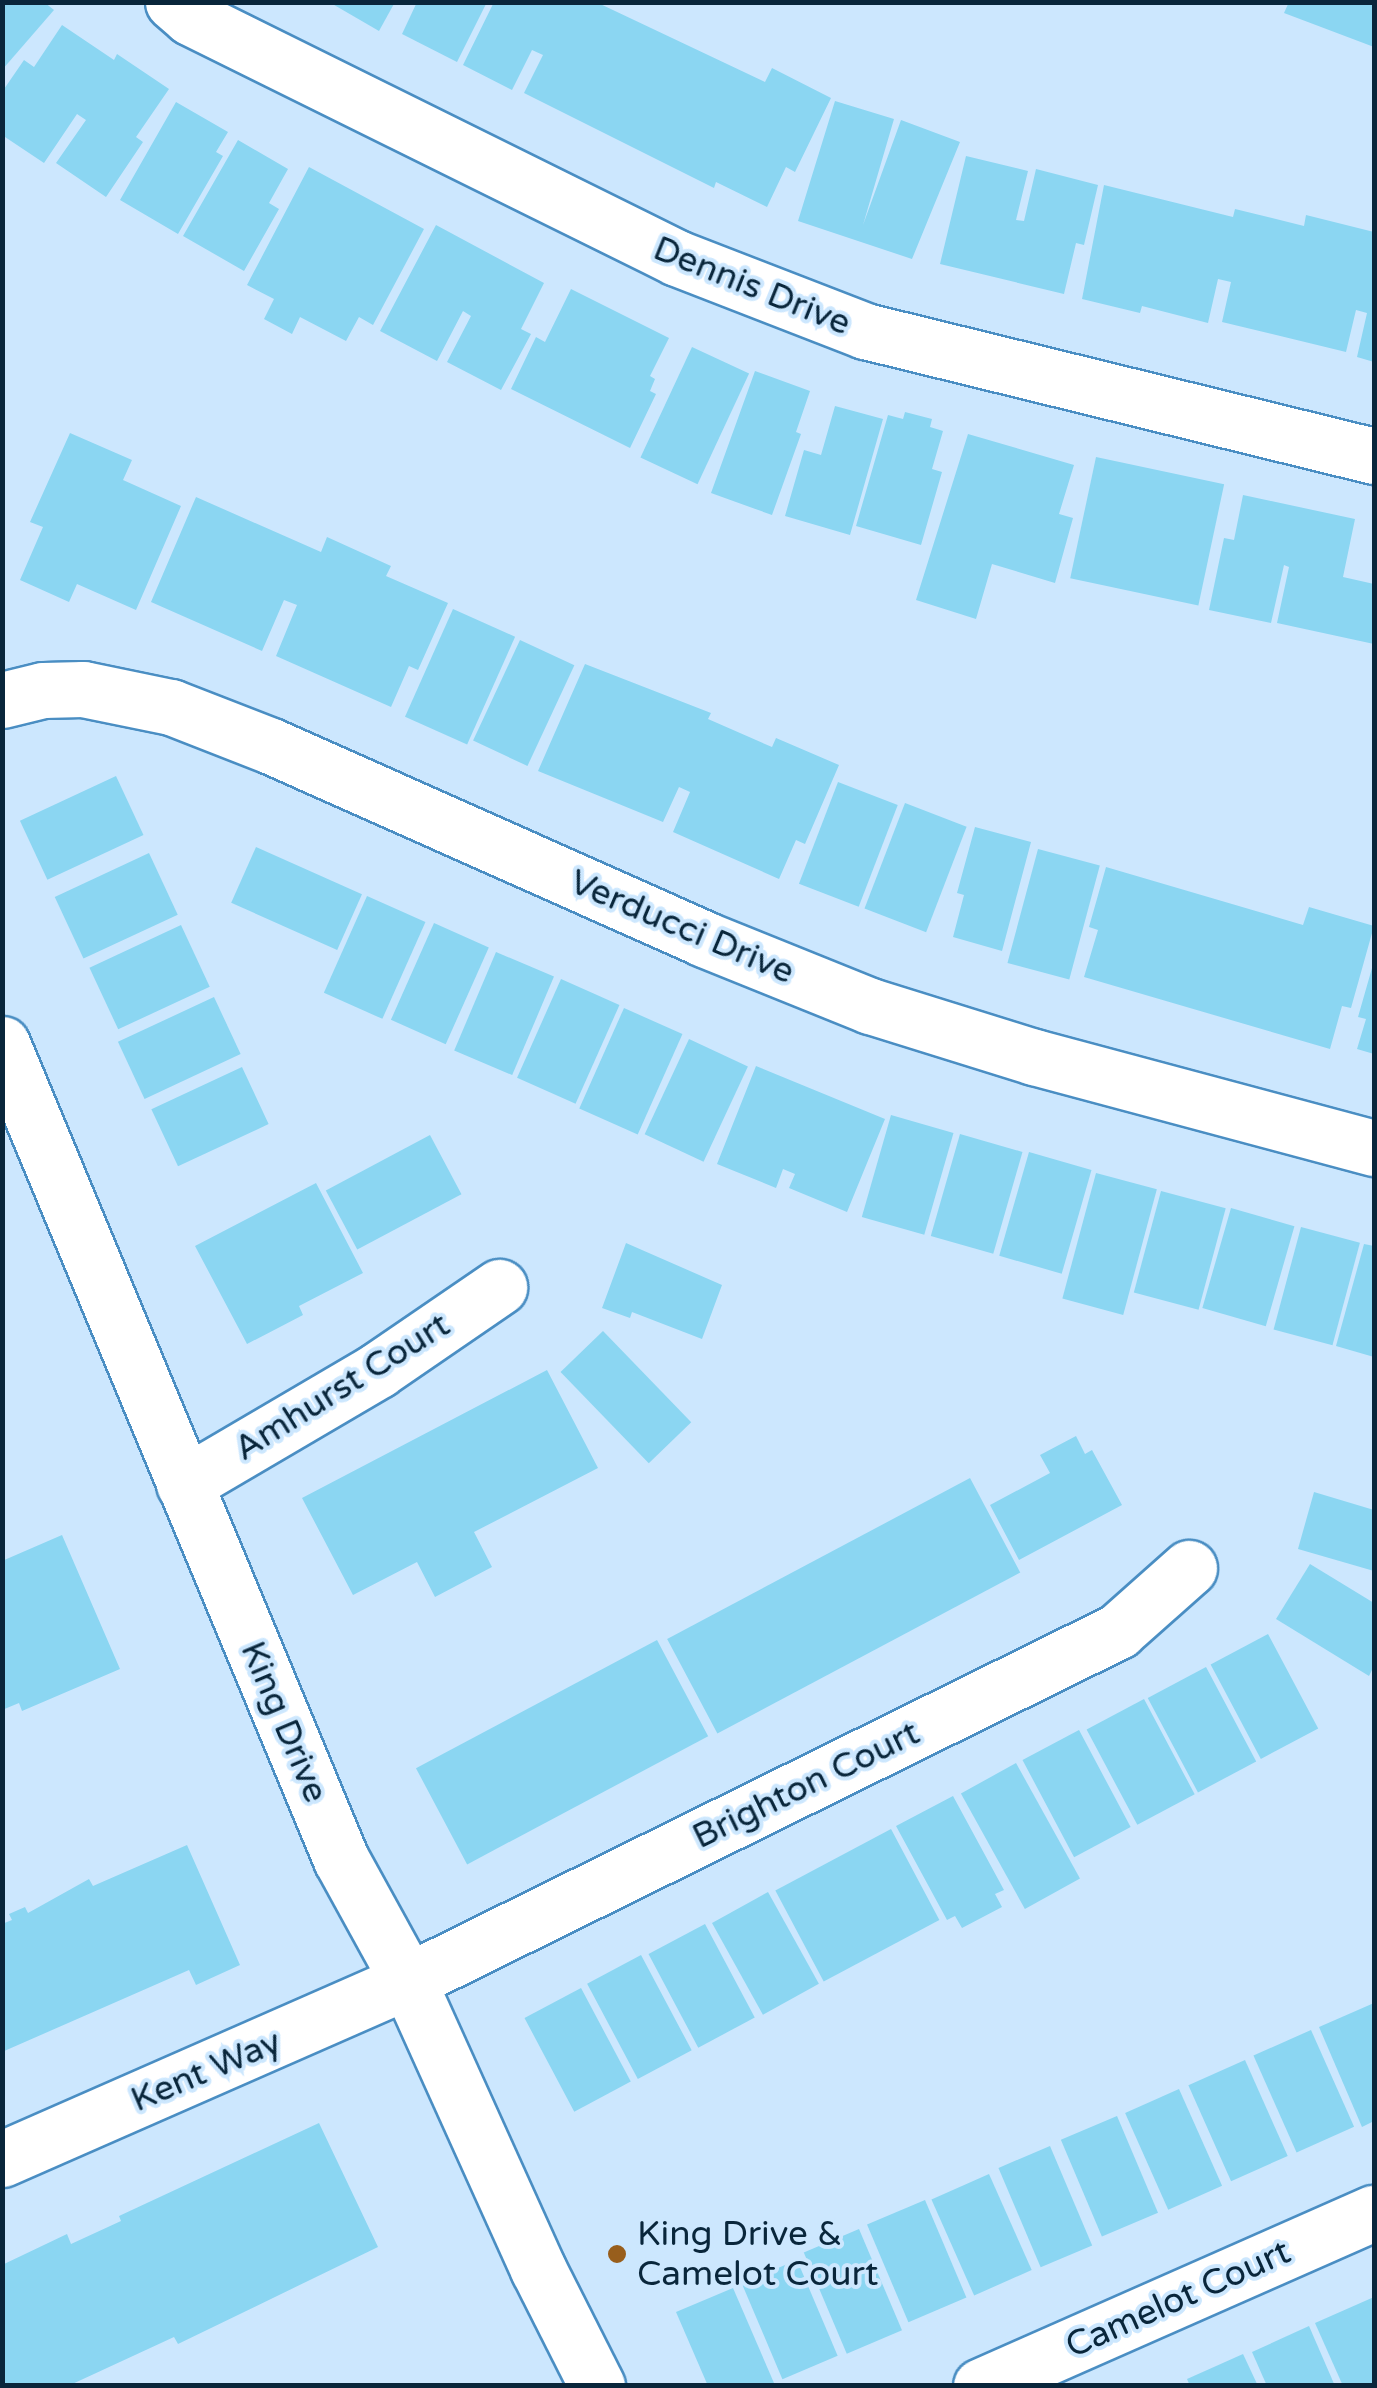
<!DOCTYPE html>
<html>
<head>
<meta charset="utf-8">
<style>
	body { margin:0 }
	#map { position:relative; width:1377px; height:2388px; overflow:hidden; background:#cce7fe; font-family:"Varela Round",sans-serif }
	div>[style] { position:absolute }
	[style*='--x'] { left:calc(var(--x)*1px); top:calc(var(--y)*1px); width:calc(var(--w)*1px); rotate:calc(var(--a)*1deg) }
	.building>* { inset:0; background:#8bd6f2; transform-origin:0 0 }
	.roads { filter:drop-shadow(2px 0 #4a8ec3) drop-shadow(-2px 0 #4a8ec3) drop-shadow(0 2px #4a8ec3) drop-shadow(0 -2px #4a8ec3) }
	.street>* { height:55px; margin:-27.5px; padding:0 27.5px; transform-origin:27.5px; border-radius:27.5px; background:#fff }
	.secondary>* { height:55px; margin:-27.5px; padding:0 27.5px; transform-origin:27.5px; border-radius:27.5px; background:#fff }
	.dots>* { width:28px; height:28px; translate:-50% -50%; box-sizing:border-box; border:5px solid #cce7fe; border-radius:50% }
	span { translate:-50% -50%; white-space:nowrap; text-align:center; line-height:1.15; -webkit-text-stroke:8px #cce7fe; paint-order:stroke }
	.street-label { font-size:35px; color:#09263b }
	.poi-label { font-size:35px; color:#09263b }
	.left { translate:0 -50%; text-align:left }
	.frame { position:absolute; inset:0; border:5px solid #09263b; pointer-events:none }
</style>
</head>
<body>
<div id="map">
	<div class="building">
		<i style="clip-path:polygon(2px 2px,44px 2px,54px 10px,2px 70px)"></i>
		<i style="clip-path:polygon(329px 2px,395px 2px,379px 31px)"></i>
		<i style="clip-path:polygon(417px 2px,487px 2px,457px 62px,402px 34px)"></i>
		<i style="clip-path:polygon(494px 2px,596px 2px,765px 82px,772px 68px,831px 98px,795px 172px,786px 167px,767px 207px,716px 182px,714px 188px,524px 93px,543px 55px,532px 50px,512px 90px,463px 65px)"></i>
		<i style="clip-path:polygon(1289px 2px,1374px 2px,1374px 47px,1284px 13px)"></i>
		<i style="clip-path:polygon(62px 25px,114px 60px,117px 54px,169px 89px,136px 137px,143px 142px,106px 197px,56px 163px,86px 120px,77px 114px,44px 163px,2px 135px,2px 92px,24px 60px,34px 67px)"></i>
		<i style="clip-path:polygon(835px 101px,894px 119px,863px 225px,901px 120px,960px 142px,912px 259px,798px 221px)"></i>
		<i style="clip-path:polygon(176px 102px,228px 132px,216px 152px,223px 156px,178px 234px,120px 200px)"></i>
		<i style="clip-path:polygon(238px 140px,288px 169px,269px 203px,279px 209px,244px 271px,183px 236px)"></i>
		<i style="clip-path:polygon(966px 156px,1028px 171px,1016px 220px,1024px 221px,1036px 169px,1098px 185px,1084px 245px,1076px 243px,1064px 294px,940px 264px)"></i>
		<i style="clip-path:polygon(309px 167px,424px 229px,373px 325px,359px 317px,346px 341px,300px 317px,292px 334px,264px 319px,274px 299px,247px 285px)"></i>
		<i style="clip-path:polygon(1104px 185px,1233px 217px,1235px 209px,1304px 226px,1306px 215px,1374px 232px,1374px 362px,1357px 357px,1367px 313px,1356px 310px,1346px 352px,1222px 322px,1231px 282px,1218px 279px,1208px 323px,1142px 306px,1140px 313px,1082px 299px)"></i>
		<i style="clip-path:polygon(436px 225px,544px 283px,521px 329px,531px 334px,501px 390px,447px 362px,471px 316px,463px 311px,437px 361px,380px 331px)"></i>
		<i style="clip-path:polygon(571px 289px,669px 338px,650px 376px,655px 379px,650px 391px,656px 394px,630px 448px,511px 389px,536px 337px,545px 342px)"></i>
		<i style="left:692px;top:347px;width:63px;height:122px;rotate:25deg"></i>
		<i style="clip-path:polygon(755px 371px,810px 391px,796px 432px,801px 434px,772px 515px,711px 493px)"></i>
		<i style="clip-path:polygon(835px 406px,883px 419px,850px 535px,785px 516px,804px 450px,821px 455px)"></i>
		<i style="clip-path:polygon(905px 412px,932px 419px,930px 427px,943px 431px,932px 469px,942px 472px,921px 545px,856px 526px,888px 415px,903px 419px)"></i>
		<i style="clip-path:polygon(70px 433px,132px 460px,123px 480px,181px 506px,136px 610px,77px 584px,69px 602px,20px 580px,43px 527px,30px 522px)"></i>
		<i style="clip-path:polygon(968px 434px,1074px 465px,1059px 514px,1073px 518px,1055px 583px,992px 564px,976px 619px,916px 600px)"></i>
		<i style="left:1096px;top:457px;width:131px;height:124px;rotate:12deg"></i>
		<i style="clip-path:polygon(1243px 495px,1355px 519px,1343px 577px,1374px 584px,1374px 644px,1277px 623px,1289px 567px,1284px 565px,1271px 623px,1209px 610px,1224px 538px,1234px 540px)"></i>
		<i style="clip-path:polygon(196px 497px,321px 552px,327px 537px,391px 566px,386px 576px,448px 603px,418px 670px,409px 666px,391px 707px,276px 656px,297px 605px,284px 600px,262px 651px,151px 602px)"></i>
		<i style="left:453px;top:609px;width:68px;height:118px;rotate:24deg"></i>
		<i style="left:520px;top:640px;width:60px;height:111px;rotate:25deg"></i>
		<i style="clip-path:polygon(585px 664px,711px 713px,708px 719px,772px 747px,776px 738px,839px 765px,805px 844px,796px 840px,779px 879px,673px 832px,690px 792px,679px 787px,663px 822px,538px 771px)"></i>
		<i style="left:116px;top:776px;width:65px;height:106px;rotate:65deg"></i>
		<i style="left:838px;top:782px;width:64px;height:109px;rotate:21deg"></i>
		<i style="left:905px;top:803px;width:66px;height:113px;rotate:21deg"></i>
		<i style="clip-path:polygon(975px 827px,1031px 842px,1002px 951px,953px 937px,964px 895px,957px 893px)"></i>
		<i style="left:256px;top:847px;width:116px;height:61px;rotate:24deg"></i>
		<i style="left:1038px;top:849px;width:64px;height:118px;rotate:15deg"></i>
		<i style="left:149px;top:853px;width:68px;height:104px;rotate:65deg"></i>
		<i style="clip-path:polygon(1106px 867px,1303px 925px,1309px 907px,1374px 926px,1351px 1008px,1342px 1006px,1330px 1049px,1084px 977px,1098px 930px,1089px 927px)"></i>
		<i style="left:367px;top:896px;width:64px;height:106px;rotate:24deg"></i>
		<i style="left:434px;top:923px;width:60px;height:106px;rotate:24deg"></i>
		<i style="left:181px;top:925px;width:68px;height:101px;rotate:65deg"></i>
		<i style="left:496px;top:952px;width:63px;height:107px;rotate:23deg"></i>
		<i style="clip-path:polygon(1374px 961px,1374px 1054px,1357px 1049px,1366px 1019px,1358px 1017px)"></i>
		<i style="left:561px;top:979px;width:64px;height:108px;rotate:24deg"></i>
		<i style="left:214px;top:997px;width:63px;height:106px;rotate:65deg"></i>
		<i style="left:624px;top:1008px;width:64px;height:110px;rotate:24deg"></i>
		<i style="left:689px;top:1039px;width:65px;height:105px;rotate:25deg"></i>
		<i style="clip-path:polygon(756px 1066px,885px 1119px,847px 1212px,789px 1188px,795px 1174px,783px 1169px,776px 1188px,717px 1164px)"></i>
		<i style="left:242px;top:1067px;width:63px;height:100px;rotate:65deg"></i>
		<i style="left:891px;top:1115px;width:65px;height:106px;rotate:16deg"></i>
		<i style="left:960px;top:1134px;width:65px;height:106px;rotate:16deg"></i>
		<i style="left:430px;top:1135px;width:67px;height:118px;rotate:62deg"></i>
		<i style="left:1029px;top:1152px;width:65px;height:108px;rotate:16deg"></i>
		<i style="left:1096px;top:1173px;width:63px;height:130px;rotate:15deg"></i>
		<i style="clip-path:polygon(316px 1183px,363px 1273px,299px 1306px,303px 1315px,247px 1344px,195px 1246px)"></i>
		<i style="left:1161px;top:1191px;width:67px;height:105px;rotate:15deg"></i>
		<i style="left:1231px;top:1208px;width:66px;height:104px;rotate:16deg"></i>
		<i style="left:1301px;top:1227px;width:61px;height:106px;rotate:15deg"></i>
		<i style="clip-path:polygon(626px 1243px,722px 1285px,702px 1339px,632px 1312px,630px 1318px,602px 1308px)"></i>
		<i style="clip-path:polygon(1364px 1244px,1374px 1246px,1374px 1357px,1336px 1346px)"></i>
		<i style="left:603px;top:1331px;width:127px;height:59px;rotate:46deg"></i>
		<i style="clip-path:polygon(547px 1370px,598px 1468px,474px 1532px,492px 1567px,435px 1597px,417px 1562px,353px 1595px,302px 1498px)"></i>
		<i style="clip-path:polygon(1076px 1436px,1085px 1454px,1092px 1450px,1122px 1505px,1019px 1560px,990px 1505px,1050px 1473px,1040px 1455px)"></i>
		<i style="left:970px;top:1478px;width:107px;height:343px;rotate:62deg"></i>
		<i style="clip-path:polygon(1314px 1492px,1374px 1510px,1374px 1571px,1298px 1549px)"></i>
		<i style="clip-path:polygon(62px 1535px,120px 1669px,22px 1711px,19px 1703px,2px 1710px,2px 1561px)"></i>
		<i style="clip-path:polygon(1310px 1564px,1374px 1603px,1374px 1666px,1369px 1676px,1276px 1619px)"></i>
		<i style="left:1268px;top:1634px;width:107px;height:65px;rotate:62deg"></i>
		<i style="left:657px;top:1640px;width:109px;height:273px;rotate:62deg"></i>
		<i style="left:1206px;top:1667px;width:107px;height:66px;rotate:62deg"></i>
		<i style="left:1144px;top:1699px;width:108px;height:65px;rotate:62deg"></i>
		<i style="left:1079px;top:1730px;width:110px;height:64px;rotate:62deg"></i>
		<i style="left:1016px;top:1763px;width:132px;height:63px;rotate:61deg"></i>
		<i style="clip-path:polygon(953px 1796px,1004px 1890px,995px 1894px,1002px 1907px,962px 1928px,955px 1916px,947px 1920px,896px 1826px)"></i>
		<i style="left:891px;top:1829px;width:103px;height:131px;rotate:62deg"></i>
		<i style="clip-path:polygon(187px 1845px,240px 1965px,196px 1985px,189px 1970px,2px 2052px,2px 1924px,12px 1920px,9px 1914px,25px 1907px,28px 1913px,89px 1879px,93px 1886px)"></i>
		<i style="left:768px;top:1892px;width:105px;height:64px;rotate:61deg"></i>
		<i style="left:705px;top:1924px;width:106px;height:64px;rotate:62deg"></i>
		<i style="left:641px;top:1955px;width:108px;height:61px;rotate:62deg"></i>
		<i style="left:581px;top:1988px;width:106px;height:64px;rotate:62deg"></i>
		<i style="clip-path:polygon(1374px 2003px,1374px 2121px,1362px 2127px,1319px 2027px)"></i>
		<i style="left:1311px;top:2030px;width:106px;height:63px;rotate:66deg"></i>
		<i style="left:1245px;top:2060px;width:105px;height:62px;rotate:66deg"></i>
		<i style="left:1179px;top:2089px;width:106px;height:59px;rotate:66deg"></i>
		<i style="left:1117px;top:2116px;width:105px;height:61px;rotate:67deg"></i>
		<i style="clip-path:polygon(319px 2123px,378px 2247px,178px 2344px,174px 2337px,68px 2386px,2px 2386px,2px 2265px,67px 2234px,71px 2244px,121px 2221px,119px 2216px)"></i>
		<i style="left:1050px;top:2146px;width:108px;height:56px;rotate:67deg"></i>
		<i style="left:989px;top:2174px;width:105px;height:63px;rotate:66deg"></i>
		<i style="left:925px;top:2200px;width:106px;height:63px;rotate:67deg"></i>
		<i style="left:859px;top:2229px;width:110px;height:60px;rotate:67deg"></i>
		<i style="left:797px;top:2260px;width:104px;height:60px;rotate:67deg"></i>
		<i style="clip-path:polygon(733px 2288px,774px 2383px,769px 2386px,708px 2386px,676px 2312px)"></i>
		<i style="clip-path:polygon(1374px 2297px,1374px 2386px,1343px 2386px,1315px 2323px)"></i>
		<i style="clip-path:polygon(1309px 2326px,1335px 2386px,1267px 2386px,1252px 2352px)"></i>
		<i style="clip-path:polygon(1243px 2354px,1258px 2386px,1190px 2386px,1187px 2379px)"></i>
	</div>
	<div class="roads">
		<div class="street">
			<i style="--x:173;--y:2;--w:23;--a:41"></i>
			<i style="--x:190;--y:17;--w:543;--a:26.33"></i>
			<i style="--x:677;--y:258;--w:202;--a:21.2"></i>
			<i style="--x:865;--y:331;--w:524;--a:13.8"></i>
			<i style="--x:2;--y:700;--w:42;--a:-13.7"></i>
			<i style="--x:43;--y:690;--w:40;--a:-1.4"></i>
			<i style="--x:83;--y:689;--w:90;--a:11.6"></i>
			<i style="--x:171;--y:707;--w:107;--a:21.3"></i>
			<i style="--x:271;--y:746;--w:474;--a:24"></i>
			<i style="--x:704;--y:939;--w:179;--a:22"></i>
			<i style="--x:870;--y:1006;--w:172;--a:17.3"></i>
			<i style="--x:1034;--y:1057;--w:352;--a:15"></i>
			<i style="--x:184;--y:1484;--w:225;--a:-30.4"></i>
			<i style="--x:378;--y:1370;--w:147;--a:-34.4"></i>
			<i style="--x:2;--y:2159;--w:443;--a:-23.7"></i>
			<i style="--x:408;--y:1981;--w:792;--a:-26.24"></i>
			<i style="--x:1118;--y:1631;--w:95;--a:-41.6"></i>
			<i style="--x:981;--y:2386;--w:429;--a:-23.8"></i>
		</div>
		<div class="secondary">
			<i style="--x:2;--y:1044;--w:883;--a:67.42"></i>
			<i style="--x:341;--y:1859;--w:139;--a:61.2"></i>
			<i style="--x:408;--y:1981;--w:316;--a:65.7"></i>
			<i style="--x:538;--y:2269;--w:131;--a:63.2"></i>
		</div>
	</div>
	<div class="dots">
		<i style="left:617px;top:2254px;background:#985e1c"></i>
	</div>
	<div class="street-label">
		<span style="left:752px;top:286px;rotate:22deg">Dennis Drive</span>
		<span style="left:682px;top:927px;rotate:23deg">Verducci Drive</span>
		<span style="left:342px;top:1387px;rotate:-32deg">Amhurst Court</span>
		<span style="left:284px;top:1722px;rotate:67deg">King Drive</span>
		<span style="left:806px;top:1785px;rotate:-26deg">Brighton Court</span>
		<span style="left:206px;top:2071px;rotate:-23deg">Kent Way</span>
		<span style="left:1178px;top:2299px;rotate:-24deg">Camelot Court</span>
	</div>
	<div class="poi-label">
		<span class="left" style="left:637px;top:2254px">King Drive &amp;<br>Camelot Court</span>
	</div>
	<div class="frame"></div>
</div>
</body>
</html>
